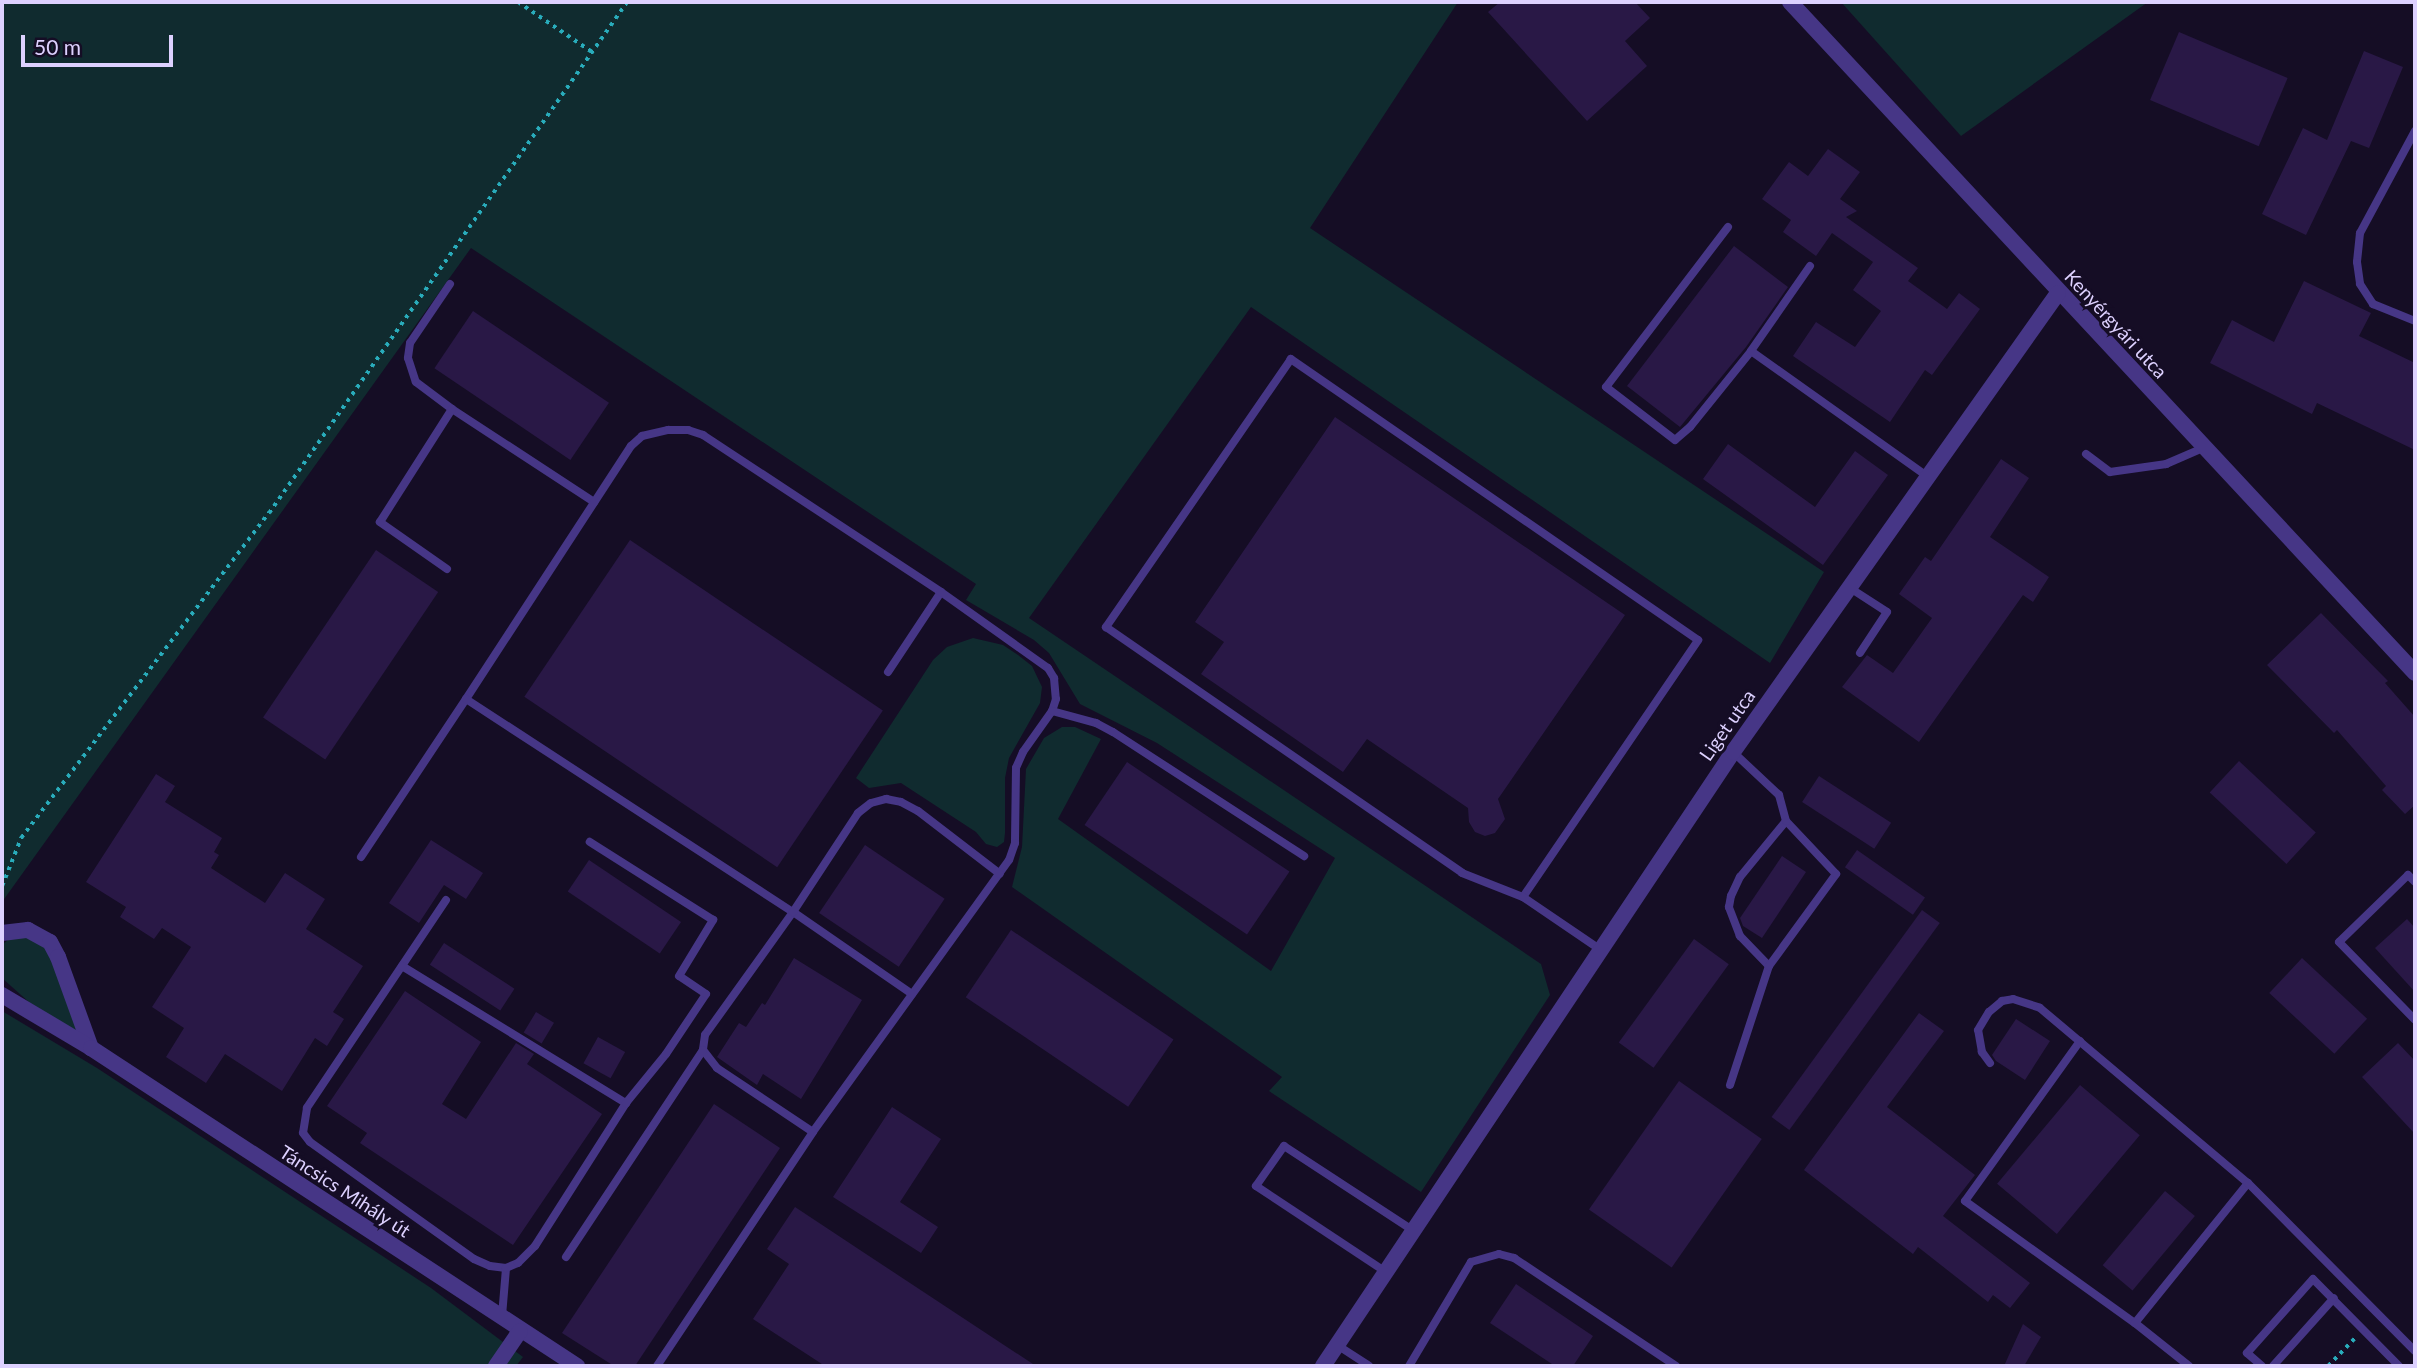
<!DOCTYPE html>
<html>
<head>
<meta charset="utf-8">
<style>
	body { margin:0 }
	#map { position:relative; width:2417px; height:1368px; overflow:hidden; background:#150d25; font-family:Lato,sans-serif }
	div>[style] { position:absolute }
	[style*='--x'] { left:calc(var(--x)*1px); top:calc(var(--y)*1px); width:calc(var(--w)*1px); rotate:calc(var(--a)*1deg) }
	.green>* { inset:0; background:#102b2f }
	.building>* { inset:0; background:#291846; transform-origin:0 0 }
	.path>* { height:3.5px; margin-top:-1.75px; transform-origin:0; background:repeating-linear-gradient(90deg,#29acbb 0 3.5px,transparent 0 8.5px) }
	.lane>* { height:8px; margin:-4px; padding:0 4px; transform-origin:4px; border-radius:4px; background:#463686 }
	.street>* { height:16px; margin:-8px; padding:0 8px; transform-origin:8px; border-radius:8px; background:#463686 }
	span { translate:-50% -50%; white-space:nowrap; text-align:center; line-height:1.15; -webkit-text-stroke:6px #150d25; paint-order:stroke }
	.street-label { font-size:19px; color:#ddd1ff }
	.frame { position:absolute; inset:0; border:4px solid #ddd1ff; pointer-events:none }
	.scale { position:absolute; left:21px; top:35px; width:152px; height:32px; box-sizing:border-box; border:4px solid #ddd1ff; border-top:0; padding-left:9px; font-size:21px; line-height:24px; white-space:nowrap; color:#ddd1ff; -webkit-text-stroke:5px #150d25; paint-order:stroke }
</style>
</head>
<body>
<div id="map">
	<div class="green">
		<i style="clip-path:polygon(2px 2px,1458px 2px,1310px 228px,1824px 572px,1770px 663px,1251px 307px,1029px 618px,1541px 964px,1550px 995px,1421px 1192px,1269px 1091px,1282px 1077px,1012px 887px,1022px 847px,1026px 769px,1044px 738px,1062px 727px,1075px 727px,1101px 739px,1058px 819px,1271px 971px,1335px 858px,1157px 743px,1080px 704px,1049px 653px,1034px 640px,966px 600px,976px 584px,471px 248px,2px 902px)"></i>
		<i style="clip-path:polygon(1841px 2px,2148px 2px,1961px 136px)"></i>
		<i style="clip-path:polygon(973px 638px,1003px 645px,1018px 655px,1032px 666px,1042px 687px,1040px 703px,1009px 758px,1005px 778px,1005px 833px,1004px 842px,997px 847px,986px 844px,976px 832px,901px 783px,869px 788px,856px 778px,933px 660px,947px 647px)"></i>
		<i style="clip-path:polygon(29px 936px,49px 951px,78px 1032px,30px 1003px,2px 978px,2px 945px,9px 939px)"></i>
		<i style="clip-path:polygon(2px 1011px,97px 1068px,431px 1288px,523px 1357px,516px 1366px,2px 1366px)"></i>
	</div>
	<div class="building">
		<i style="clip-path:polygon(1500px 2px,1635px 2px,1650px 18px,1625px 41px,1647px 66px,1587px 121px,1488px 12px)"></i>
		<i style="left:2179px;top:32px;width:118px;height:74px;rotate:23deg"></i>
		<i style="clip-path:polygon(2364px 51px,2403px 67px,2369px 148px,2351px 141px,2306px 235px,2262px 214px,2303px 128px,2327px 140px)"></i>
		<i style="clip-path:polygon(1828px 149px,1860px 172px,1840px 199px,1857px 211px,1846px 217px,1918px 268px,1908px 281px,1947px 309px,1959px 293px,1980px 309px,1932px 375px,1925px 370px,1890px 422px,1793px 356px,1816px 322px,1855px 347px,1881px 311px,1853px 290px,1873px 262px,1832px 233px,1816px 256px,1783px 232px,1791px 220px,1762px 199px,1789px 162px,1808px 176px)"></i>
		<i style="clip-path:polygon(1734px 246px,1788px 287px,1746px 347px,1680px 427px,1627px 386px)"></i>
		<i style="clip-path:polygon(2304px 281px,2371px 313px,2359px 336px,2415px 363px,2415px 450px,2317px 403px,2312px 414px,2210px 363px,2232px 320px,2274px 342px)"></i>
		<i style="left:473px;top:311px;width:164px;height:69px;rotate:34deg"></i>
		<i style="clip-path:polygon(1335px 417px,1625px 615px,1498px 799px,1505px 819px,1495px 833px,1485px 836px,1475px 832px,1469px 822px,1468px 808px,1367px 739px,1343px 772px,1201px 674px,1224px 642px,1195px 622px)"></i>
		<i style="clip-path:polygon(1728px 444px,1815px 507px,1855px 451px,1888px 475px,1823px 565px,1703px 479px)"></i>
		<i style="clip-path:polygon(2001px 459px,2029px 478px,1990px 537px,2049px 577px,2033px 602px,2023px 595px,1919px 742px,1842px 687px,1867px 655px,1893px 673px,1932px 618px,1899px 594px,1925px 557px,1931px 561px)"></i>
		<i style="left:630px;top:540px;width:305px;height:189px;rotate:34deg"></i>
		<i style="left:376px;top:550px;width:75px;height:202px;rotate:34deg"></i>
		<i style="clip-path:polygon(2321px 613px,2388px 681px,2385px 683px,2415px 717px,2415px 805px,2405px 814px,2382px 790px,2386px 786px,2337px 730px,2334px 733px,2267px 665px)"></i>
		<i style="left:2239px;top:761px;width:105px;height:43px;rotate:43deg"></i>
		<i style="left:1127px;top:762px;width:196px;height:76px;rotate:34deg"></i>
		<i style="clip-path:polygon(156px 774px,175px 786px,165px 802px,222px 838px,214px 852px,219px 855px,211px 868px,265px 903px,285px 873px,325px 899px,306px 929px,363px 966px,333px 1012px,344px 1019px,327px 1046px,315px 1038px,282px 1091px,225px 1054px,206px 1083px,166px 1057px,184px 1028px,152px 1007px,191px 947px,162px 928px,154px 939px,120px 917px,126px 907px,86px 882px)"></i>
		<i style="left:1819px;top:776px;width:86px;height:31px;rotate:33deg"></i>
		<i style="clip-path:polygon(431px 840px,483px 873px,466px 899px,444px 885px,419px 923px,389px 903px)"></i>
		<i style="left:865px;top:845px;width:96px;height:82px;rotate:34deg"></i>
		<i style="left:1857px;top:850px;width:83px;height:21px;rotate:35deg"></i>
		<i style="clip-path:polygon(1782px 856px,1806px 872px,1762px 938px,1743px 926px,1740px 918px)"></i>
		<i style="left:589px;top:860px;width:111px;height:38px;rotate:34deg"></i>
		<i style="left:1922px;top:910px;width:22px;height:256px;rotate:36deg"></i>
		<i style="clip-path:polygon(2407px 919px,2415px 928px,2415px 992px,2375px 948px)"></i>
		<i style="left:1011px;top:930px;width:196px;height:81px;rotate:34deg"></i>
		<i style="left:1694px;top:939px;width:43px;height:128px;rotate:36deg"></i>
		<i style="left:444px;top:943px;width:84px;height:26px;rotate:33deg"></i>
		<i style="clip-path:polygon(794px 958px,862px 1000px,801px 1099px,763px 1074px,757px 1085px,717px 1057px,739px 1023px,746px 1027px,762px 1003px,765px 1005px)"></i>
		<i style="left:2302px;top:958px;width:89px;height:48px;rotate:43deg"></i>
		<i style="clip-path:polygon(405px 991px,481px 1042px,442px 1104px,466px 1119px,516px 1043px,534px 1054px,527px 1064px,602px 1114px,513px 1245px,360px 1143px,367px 1133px,327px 1106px)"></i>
		<i style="left:536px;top:1012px;width:21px;height:24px;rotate:31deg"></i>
		<i style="clip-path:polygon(1919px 1013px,1944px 1031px,1887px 1107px,1975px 1175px,1943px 1216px,2030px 1283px,2010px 1308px,1993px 1295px,1988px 1302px,1918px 1247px,1913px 1254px,1804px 1170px)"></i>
		<i style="clip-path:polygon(2016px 1019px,2050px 1041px,2025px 1080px,1996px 1061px,1992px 1055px)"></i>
		<i style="left:598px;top:1037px;width:31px;height:30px;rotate:29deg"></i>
		<i style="clip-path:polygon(2398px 1043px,2415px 1061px,2415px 1134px,2362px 1077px)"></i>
		<i style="left:1679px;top:1081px;width:101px;height:157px;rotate:35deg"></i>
		<i style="left:2080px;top:1085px;width:78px;height:129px;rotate:40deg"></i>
		<i style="clip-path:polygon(714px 1104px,780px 1148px,635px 1366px,614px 1366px,562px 1333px)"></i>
		<i style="clip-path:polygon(892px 1107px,941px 1139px,900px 1202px,938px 1227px,921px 1253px,833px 1197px)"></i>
		<i style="left:2165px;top:1191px;width:39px;height:97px;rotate:40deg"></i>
		<i style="clip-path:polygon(795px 1207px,866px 1254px,1036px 1366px,825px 1366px,753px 1319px,789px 1264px,767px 1249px)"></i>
		<i style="clip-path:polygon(1516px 1284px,1593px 1336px,1573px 1366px,1555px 1366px,1490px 1323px)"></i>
		<i style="clip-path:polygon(2023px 1324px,2041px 1337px,2024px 1366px,2004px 1366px)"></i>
	</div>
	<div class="path">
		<i style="--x:518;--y:2;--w:89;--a:34"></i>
		<i style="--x:2;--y:886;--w:52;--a:-68.4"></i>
		<i style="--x:21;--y:838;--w:409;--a:-52.7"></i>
		<i style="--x:269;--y:513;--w:624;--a:-54.99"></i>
		<i style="--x:2328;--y:1366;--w:39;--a:-46"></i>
	</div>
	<div class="lane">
		<i style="--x:2415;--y:131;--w:116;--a:118.3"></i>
		<i style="--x:2360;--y:233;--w:29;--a:96"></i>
		<i style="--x:2357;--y:262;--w:22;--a:82"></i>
		<i style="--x:2360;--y:284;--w:24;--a:57"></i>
		<i style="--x:2373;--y:304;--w:45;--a:22"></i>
		<i style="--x:1728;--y:227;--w:201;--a:127.3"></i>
		<i style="--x:1606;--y:387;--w:87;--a:37.5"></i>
		<i style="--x:1675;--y:440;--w:20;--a:-41"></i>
		<i style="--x:1690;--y:427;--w:97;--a:-51.2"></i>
		<i style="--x:1810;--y:266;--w:103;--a:124.8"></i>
		<i style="--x:1751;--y:351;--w:217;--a:35.4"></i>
		<i style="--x:450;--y:284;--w:71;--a:124.1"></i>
		<i style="--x:410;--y:343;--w:15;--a:98"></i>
		<i style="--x:408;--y:358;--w:25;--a:72"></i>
		<i style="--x:416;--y:382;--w:45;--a:36.9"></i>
		<i style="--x:452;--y:409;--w:170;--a:33.2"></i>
		<i style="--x:2086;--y:454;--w:30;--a:37"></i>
		<i style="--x:2110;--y:472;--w:57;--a:-8.1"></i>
		<i style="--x:2166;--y:464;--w:40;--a:-23.4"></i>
		<i style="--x:447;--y:569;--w:82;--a:-145"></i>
		<i style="--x:380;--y:522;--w:134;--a:-57.5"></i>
		<i style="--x:1850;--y:588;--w:44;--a:33"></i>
		<i style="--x:1887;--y:612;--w:49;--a:123.4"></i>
		<i style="--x:888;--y:672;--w:96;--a:-56.5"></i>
		<i style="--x:466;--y:699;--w:302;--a:-56.9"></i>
		<i style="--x:631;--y:446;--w:15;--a:-42"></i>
		<i style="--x:642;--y:436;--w:27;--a:-13"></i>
		<i style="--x:668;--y:430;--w:20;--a:0"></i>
		<i style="--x:688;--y:430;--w:16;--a:18"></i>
		<i style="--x:703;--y:435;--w:285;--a:33.4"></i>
		<i style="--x:941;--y:592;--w:131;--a:35.4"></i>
		<i style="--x:1048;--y:668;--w:12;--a:59"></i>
		<i style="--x:1054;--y:678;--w:21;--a:85"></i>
		<i style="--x:1056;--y:699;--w:13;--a:108"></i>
		<i style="--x:1052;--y:711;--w:50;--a:125.3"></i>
		<i style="--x:1023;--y:752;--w:17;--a:114"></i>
		<i style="--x:1016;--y:768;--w:75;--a:90.8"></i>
		<i style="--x:1015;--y:843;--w:18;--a:109"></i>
		<i style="--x:1009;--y:860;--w:335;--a:125.8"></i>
		<i style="--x:1052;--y:711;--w:46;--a:15.3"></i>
		<i style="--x:1096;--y:723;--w:19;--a:28"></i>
		<i style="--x:1113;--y:732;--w:228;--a:33"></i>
		<i style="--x:361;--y:857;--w:190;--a:-56.4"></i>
		<i style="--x:466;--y:699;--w:390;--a:33.1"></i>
		<i style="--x:793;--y:912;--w:151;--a:125.6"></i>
		<i style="--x:705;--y:1035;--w:15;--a:98"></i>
		<i style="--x:703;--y:1050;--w:23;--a:52"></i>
		<i style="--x:717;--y:1068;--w:115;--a:33.7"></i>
		<i style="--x:813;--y:1132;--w:281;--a:123.7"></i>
		<i style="--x:2415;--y:882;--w:10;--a:-135"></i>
		<i style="--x:2408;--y:875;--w:96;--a:135.8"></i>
		<i style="--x:2339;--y:942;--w:109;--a:45.7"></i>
		<i style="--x:1523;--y:897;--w:311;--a:-55.7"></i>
		<i style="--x:1698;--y:640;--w:495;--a:-145.4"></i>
		<i style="--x:1291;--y:359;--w:326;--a:124.6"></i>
		<i style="--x:1106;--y:627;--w:433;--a:34.6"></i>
		<i style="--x:1462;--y:873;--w:66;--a:21.5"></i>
		<i style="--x:1523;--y:897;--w:94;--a:34.2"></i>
		<i style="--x:446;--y:900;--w:250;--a:123.8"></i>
		<i style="--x:307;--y:1108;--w:25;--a:99"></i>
		<i style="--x:303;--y:1133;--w:11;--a:52"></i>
		<i style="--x:310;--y:1142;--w:201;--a:35.5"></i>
		<i style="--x:474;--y:1259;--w:17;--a:24"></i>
		<i style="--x:490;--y:1266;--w:16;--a:7"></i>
		<i style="--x:402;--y:966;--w:263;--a:31.5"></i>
		<i style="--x:1769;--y:966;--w:42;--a:-134"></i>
		<i style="--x:1740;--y:936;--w:31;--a:-111"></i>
		<i style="--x:1729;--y:907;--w:11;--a:-80"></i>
		<i style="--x:1731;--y:896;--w:21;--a:-65"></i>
		<i style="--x:1740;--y:877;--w:72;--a:-50.6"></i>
		<i style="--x:912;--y:994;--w:145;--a:-145.4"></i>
		<i style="--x:793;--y:912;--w:118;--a:-56.7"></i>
		<i style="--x:858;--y:813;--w:16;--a:-38"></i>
		<i style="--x:871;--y:803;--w:16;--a:-15"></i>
		<i style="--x:886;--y:799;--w:15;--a:11"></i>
		<i style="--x:901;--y:802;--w:19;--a:28"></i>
		<i style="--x:918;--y:811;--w:103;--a:37.5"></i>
		<i style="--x:2080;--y:1041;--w:197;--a:125.7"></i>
		<i style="--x:1965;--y:1201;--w:209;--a:35.7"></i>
		<i style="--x:2135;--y:1323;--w:180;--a:-51.1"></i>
		<i style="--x:1990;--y:1063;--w:14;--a:-126"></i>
		<i style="--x:1982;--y:1052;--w:22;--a:-100"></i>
		<i style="--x:1978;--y:1030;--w:21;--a:-59"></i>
		<i style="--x:1989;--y:1012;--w:17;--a:-40"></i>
		<i style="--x:2002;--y:1001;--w:11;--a:-10"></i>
		<i style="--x:2013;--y:999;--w:28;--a:18"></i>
		<i style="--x:2040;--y:1008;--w:272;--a:40.1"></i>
		<i style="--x:2248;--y:1183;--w:237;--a:45.2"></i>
		<i style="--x:1730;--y:1085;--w:125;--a:-71.9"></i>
		<i style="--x:1769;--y:966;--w:114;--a:-53.9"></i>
		<i style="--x:1836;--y:874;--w:73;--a:-133.3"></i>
		<i style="--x:1786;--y:821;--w:27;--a:-105"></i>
		<i style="--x:1779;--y:795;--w:63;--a:-136.9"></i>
		<i style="--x:566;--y:1257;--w:248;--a:-56.5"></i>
		<i style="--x:1386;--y:1272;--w:156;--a:-146.5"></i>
		<i style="--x:1256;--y:1186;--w:49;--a:-55"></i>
		<i style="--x:1284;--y:1146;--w:155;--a:33.2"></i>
		<i style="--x:502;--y:1316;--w:48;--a:-85.2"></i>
		<i style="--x:506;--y:1268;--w:13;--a:-23"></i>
		<i style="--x:518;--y:1263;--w:24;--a:-45"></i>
		<i style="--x:535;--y:1246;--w:169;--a:-57.5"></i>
		<i style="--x:626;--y:1103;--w:63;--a:-50.8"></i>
		<i style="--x:666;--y:1054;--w:72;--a:-56.3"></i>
		<i style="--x:706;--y:994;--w:32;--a:-146"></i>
		<i style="--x:679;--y:976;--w:66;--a:-58.7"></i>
		<i style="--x:713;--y:920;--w:146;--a:-147.6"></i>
		<i style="--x:2135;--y:1323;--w:69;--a:38.5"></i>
		<i style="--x:1337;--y:1345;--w:38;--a:33"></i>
		<i style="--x:1409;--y:1366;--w:121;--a:-59.2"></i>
		<i style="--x:1471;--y:1262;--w:29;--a:-16"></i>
		<i style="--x:1499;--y:1254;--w:16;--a:15"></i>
		<i style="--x:1514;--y:1258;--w:195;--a:33.7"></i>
		<i style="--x:2262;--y:1366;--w:20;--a:-139"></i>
		<i style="--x:2247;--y:1353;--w:99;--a:-48.3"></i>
		<i style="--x:2313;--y:1279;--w:122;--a:45.3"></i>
		<i style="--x:2273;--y:1366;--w:91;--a:-48.1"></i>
	</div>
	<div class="street">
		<i style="--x:1790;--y:2;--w:917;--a:47.03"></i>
		<i style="--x:2;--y:933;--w:26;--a:-7"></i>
		<i style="--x:28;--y:930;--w:25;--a:29"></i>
		<i style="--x:50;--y:942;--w:17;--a:62"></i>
		<i style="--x:58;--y:957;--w:97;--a:70.1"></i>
		<i style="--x:2;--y:995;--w:104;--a:30.8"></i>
		<i style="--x:91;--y:1048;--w:581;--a:33.2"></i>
		<i style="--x:496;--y:1366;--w:42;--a:-55.6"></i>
		<i style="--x:1323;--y:1366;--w:738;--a:-56.27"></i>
		<i style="--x:1733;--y:752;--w:562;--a:-54.7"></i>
	</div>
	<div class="street-label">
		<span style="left:2116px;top:324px;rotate:47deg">Kenyérgyári utca</span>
		<span style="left:1727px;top:725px;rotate:-55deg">Liget utca</span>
		<span style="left:345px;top:1191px;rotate:33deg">Táncsics Mihály út</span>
	</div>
	<div class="frame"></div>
	<div class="scale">50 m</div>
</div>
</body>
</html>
